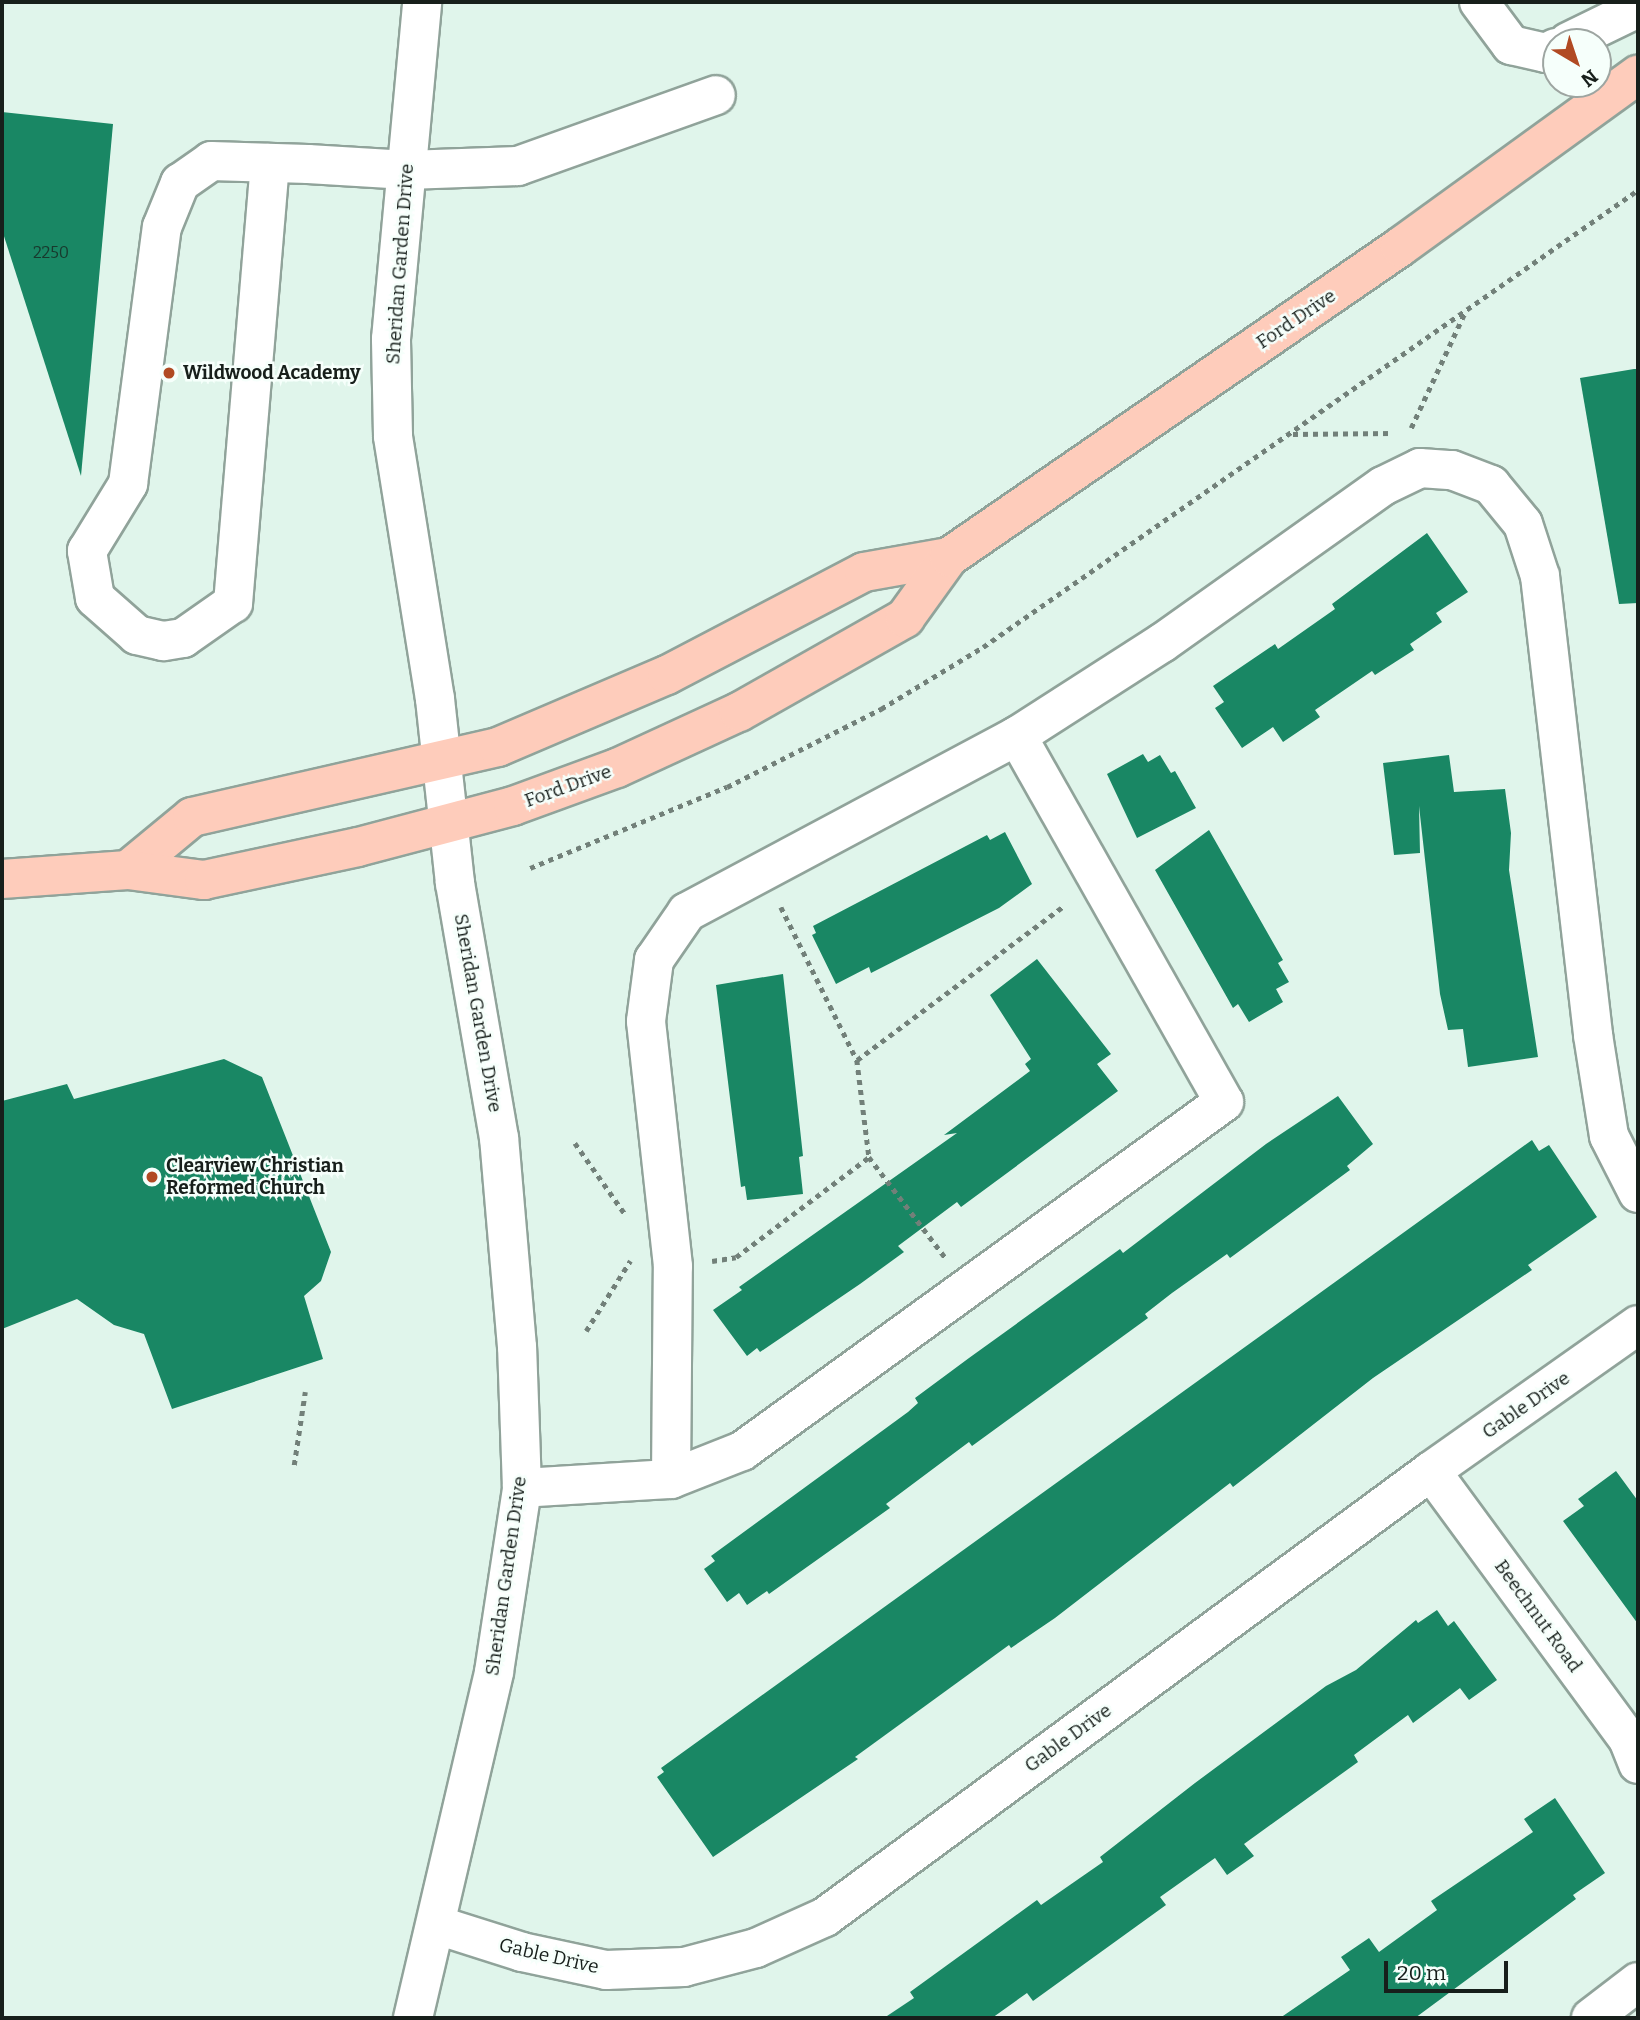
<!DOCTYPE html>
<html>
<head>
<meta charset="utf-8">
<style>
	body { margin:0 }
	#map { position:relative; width:1640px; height:2020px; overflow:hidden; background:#e0f5eb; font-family:Bitter,serif }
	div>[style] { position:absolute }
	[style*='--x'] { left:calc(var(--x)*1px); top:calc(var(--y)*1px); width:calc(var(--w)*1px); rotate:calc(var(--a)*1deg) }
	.building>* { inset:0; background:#198764 }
	.path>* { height:4.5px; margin-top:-2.25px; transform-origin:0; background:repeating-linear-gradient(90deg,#728079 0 5px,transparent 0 10px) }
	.roads { filter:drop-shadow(2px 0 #90a39a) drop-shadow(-2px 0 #90a39a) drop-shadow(0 2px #90a39a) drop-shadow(0 -2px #90a39a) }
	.minor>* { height:38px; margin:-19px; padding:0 19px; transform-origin:19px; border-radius:19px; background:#fff }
	.major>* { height:38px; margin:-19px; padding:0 19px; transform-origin:19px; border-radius:19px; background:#feccbb }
	.dots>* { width:19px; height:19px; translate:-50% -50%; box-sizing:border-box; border:4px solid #f6fffb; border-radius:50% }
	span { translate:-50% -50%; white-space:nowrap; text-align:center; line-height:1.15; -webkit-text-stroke:5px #f6fffb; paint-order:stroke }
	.number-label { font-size:16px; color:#18392d }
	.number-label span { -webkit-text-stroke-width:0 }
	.street-label { font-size:19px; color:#171f1b }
	.poi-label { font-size:19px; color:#171f1b; font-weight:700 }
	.left { translate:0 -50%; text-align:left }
	.frame { position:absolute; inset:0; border:4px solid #171f1b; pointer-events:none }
	.north { position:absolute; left:1542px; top:28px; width:70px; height:70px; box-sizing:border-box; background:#f6fffb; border:2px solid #9da5a1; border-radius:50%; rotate:141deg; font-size:19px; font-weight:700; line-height:28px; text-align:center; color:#171f1b }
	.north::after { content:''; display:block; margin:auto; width:24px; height:32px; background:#b14a23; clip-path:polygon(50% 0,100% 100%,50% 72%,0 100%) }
	.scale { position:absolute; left:1384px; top:1961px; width:124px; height:32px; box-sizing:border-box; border:4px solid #171f1b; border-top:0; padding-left:9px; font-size:21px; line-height:24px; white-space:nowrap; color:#171f1b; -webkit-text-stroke:5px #f6fffb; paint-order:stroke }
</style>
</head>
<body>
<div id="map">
	<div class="building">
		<i style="clip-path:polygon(2px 112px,113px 124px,81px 476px,2px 230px)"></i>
		<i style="clip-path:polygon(1634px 369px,1638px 369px,1638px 603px,1619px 604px,1580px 378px)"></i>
		<i style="clip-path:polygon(1427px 533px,1468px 592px,1436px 613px,1442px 622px,1410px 644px,1414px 650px,1375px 675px,1372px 671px,1315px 710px,1320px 717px,1283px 742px,1273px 727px,1242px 748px,1215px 708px,1224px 702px,1213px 686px,1275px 644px,1278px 649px,1335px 609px,1332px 604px)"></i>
		<i style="clip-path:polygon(1143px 754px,1148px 762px,1160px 755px,1171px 773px,1175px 771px,1196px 808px,1137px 838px,1107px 774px)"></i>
		<i style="clip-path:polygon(1449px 755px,1454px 792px,1505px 789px,1511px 833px,1509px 870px,1538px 1057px,1468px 1067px,1463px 1029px,1448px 1030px,1440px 994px,1419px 806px,1420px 853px,1394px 855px,1383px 763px)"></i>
		<i style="clip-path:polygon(1209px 830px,1283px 960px,1278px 963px,1289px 982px,1276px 989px,1283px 1002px,1249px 1022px,1238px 1004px,1233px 1008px,1155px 870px)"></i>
		<i style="clip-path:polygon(1005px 832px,1032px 884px,999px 908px,871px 973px,869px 967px,836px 984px,812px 935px,816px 933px,813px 926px,987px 835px,990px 840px)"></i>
		<i style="clip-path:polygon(1037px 959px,1111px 1054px,1097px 1064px,1118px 1091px,961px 1207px,957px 1202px,898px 1246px,904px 1252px,860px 1284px,760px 1352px,757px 1348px,747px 1356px,713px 1310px,742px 1290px,739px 1287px,957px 1133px,944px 1135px,1030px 1071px,1025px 1064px,1031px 1059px,990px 995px)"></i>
		<i style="clip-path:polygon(783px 974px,803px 1156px,799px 1157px,803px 1194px,747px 1200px,745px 1186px,741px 1187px,716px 985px)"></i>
		<i style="clip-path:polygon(224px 1059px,262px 1077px,331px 1252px,321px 1281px,304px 1296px,323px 1359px,172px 1409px,144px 1334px,114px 1325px,77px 1299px,2px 1329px,2px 1101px,67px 1084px,74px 1099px)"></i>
		<i style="clip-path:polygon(1338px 1096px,1373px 1144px,1347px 1166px,1350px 1170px,1230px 1258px,1227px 1254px,1172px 1293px,1145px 1314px,1148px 1318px,972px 1446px,969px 1442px,886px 1504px,890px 1508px,769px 1594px,767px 1591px,747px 1605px,739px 1593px,727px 1602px,704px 1569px,715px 1561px,711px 1556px,908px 1412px,918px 1403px,915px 1398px,969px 1358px,1120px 1249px,1123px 1253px,1266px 1144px)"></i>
		<i style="clip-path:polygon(1532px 1140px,1539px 1151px,1549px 1145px,1597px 1217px,1528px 1265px,1532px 1270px,1373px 1378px,1233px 1487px,1230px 1483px,1055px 1618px,1011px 1648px,1009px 1645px,855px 1757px,858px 1759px,713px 1857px,657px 1777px,664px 1772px,661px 1768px)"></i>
		<i style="clip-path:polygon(1616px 1471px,1638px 1501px,1638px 1624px,1563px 1521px,1584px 1506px,1578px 1499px)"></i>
		<i style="clip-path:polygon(1437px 1610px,1448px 1626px,1454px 1621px,1497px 1680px,1469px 1700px,1460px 1688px,1413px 1723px,1408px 1715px,1354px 1755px,1358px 1762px,1244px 1844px,1254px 1856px,1227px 1875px,1215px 1858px,1160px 1897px,1166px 1905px,1033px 2001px,1027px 1993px,992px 2018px,884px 2018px,914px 1998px,910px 1992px,1037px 1900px,1041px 1905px,1103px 1862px,1100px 1857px,1195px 1783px,1326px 1686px,1356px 1670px,1416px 1620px,1418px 1623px)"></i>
		<i style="clip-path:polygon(1555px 1798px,1605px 1873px,1573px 1895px,1576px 1899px,1415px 2018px,1280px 2018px,1350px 1970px,1341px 1957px,1369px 1938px,1379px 1952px,1437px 1910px,1431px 1901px,1533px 1832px,1524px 1819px)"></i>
	</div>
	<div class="path">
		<i style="--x:1411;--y:428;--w:128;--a:-65"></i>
		<i style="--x:1293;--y:434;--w:100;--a:-0.6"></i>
		<i style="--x:530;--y:868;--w:213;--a:-22.4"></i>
		<i style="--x:727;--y:787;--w:173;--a:-26.9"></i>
		<i style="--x:881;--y:709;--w:119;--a:-31.3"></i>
		<i style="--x:983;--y:647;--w:799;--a:-34.9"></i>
		<i style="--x:781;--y:907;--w:171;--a:63.6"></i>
		<i style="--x:857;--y:1060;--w:98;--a:82.9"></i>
		<i style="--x:869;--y:1157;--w:126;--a:52.8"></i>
		<i style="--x:857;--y:1060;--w:259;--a:-36.7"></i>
		<i style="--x:575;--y:1143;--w:87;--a:54.8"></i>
		<i style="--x:712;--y:1261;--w:24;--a:-9"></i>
		<i style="--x:736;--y:1257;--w:166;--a:-36.9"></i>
		<i style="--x:586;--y:1331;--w:83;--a:-57.8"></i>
		<i style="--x:294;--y:1465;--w:74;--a:-81.4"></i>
	</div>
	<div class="roads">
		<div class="minor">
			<i style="--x:1479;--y:2;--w:54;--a:53.3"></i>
			<i style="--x:1511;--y:45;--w:36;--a:13"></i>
			<i style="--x:1546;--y:53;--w:11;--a:-27"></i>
			<i style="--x:1568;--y:42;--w:78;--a:-25.9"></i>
			<i style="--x:270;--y:163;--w:442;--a:94.8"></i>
			<i style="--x:233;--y:603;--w:61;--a:145"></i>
			<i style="--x:183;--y:638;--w:20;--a:171"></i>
			<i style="--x:163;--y:641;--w:27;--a:-167"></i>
			<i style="--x:137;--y:635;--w:56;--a:-138.6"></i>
			<i style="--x:95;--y:598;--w:48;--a:-99.7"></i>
			<i style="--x:87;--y:551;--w:79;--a:-58.5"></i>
			<i style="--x:128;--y:484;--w:259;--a:-82.5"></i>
			<i style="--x:162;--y:227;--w:48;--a:-67.8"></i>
			<i style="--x:180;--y:183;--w:38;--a:-35"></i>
			<i style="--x:211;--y:161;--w:97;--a:1.8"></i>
			<i style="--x:308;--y:164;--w:99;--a:3.5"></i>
			<i style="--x:407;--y:170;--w:111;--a:-2.1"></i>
			<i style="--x:518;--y:166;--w:210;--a:-19.7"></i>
			<i style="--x:1017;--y:736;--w:420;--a:60.5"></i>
			<i style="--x:1224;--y:1102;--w:595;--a:144.09"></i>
			<i style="--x:742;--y:1451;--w:76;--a:158.5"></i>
			<i style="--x:671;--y:1479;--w:213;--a:-89.5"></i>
			<i style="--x:673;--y:1266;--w:246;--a:-96.3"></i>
			<i style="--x:646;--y:1021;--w:62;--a:-82.5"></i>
			<i style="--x:654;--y:960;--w:58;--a:-55.5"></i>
			<i style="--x:687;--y:912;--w:374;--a:-28.1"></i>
			<i style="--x:1017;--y:736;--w:172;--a:-32.7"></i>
			<i style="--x:1162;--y:643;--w:271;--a:-35.4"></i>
			<i style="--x:1383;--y:486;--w:41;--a:-25.9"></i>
			<i style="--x:1420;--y:468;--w:32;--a:4"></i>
			<i style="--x:1452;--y:470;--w:42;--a:21"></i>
			<i style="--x:1491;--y:485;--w:50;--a:50.6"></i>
			<i style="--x:1523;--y:524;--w:55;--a:71.9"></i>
			<i style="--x:1540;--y:576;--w:462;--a:83.4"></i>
			<i style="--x:1593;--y:1035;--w:102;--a:81"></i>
			<i style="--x:1609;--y:1136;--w:64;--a:63"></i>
			<i style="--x:1431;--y:1471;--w:333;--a:53.7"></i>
			<i style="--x:1628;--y:1739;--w:27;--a:68"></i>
			<i style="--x:522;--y:1488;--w:149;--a:-3.5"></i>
			<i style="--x:437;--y:1925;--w:89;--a:17.6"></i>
			<i style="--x:522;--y:1952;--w:86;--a:12.1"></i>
			<i style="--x:606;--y:1970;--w:78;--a:-2.2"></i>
			<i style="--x:684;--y:1967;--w:74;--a:-14.8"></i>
			<i style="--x:756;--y:1948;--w:76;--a:-24.2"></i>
			<i style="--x:825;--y:1917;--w:752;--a:-36.35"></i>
			<i style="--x:1431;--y:1471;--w:253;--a:-35.2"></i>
			<i style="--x:413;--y:2018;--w:355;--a:-76.8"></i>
			<i style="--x:494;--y:1672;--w:186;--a:-81.3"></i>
			<i style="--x:522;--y:1488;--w:141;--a:-92"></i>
			<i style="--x:517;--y:1347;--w:210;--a:-94.9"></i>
			<i style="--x:499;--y:1138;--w:259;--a:-99.8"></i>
			<i style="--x:455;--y:883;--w:185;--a:-96.2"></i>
			<i style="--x:435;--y:699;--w:266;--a:-99.1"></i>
			<i style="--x:393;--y:436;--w:97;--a:-91.2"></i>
			<i style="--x:391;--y:339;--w:338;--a:-84.7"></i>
			<i style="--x:1591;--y:2018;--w:59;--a:-37.5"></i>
		</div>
		<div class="major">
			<i style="--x:128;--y:870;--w:83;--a:-39.6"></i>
			<i style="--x:192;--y:817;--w:314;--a:-12.9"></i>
			<i style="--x:498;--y:747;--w:184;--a:-23.1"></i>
			<i style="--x:667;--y:675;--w:222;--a:-27.6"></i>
			<i style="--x:864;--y:572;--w:86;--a:-10"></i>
			<i style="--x:2;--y:879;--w:126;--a:-4.1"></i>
			<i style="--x:128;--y:870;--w:77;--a:7.5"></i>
			<i style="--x:204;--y:880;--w:157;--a:-12.1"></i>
			<i style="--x:358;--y:847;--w:160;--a:-14.8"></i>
			<i style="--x:513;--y:806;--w:111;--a:-20.1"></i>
			<i style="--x:617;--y:768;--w:134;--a:-24.7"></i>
			<i style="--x:739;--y:712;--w:191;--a:-29.5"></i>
			<i style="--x:905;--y:618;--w:75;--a:-54.2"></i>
			<i style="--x:949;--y:557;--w:547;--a:-34.5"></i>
			<i style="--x:1400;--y:247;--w:294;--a:-35.9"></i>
		</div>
	</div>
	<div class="dots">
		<i style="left:169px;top:373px;background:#b14a23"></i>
		<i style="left:152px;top:1177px;background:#b14a23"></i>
	</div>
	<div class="number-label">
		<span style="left:51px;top:253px">2250</span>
	</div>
	<div class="street-label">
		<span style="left:400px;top:264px;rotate:-86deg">Sheridan Garden Drive</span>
		<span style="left:1296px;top:319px;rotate:-34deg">Ford Drive</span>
		<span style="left:568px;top:786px;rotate:-20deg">Ford Drive</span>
		<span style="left:478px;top:1013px;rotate:80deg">Sheridan Garden Drive</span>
		<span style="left:1526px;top:1405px;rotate:-35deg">Gable Drive</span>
		<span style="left:506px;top:1576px;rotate:-82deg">Sheridan Garden Drive</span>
		<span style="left:1538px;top:1616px;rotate:54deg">Beechnut Road</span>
		<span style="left:1068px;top:1738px;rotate:-36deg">Gable Drive</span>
		<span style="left:549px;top:1956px;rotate:13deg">Gable Drive</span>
	</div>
	<div class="poi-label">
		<span class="left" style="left:183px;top:373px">Wildwood Academy</span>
		<span class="left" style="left:166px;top:1177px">Clearview Christian<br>Reformed Church</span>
	</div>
	<div class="frame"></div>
	<div class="north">N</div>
	<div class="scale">20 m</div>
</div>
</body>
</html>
